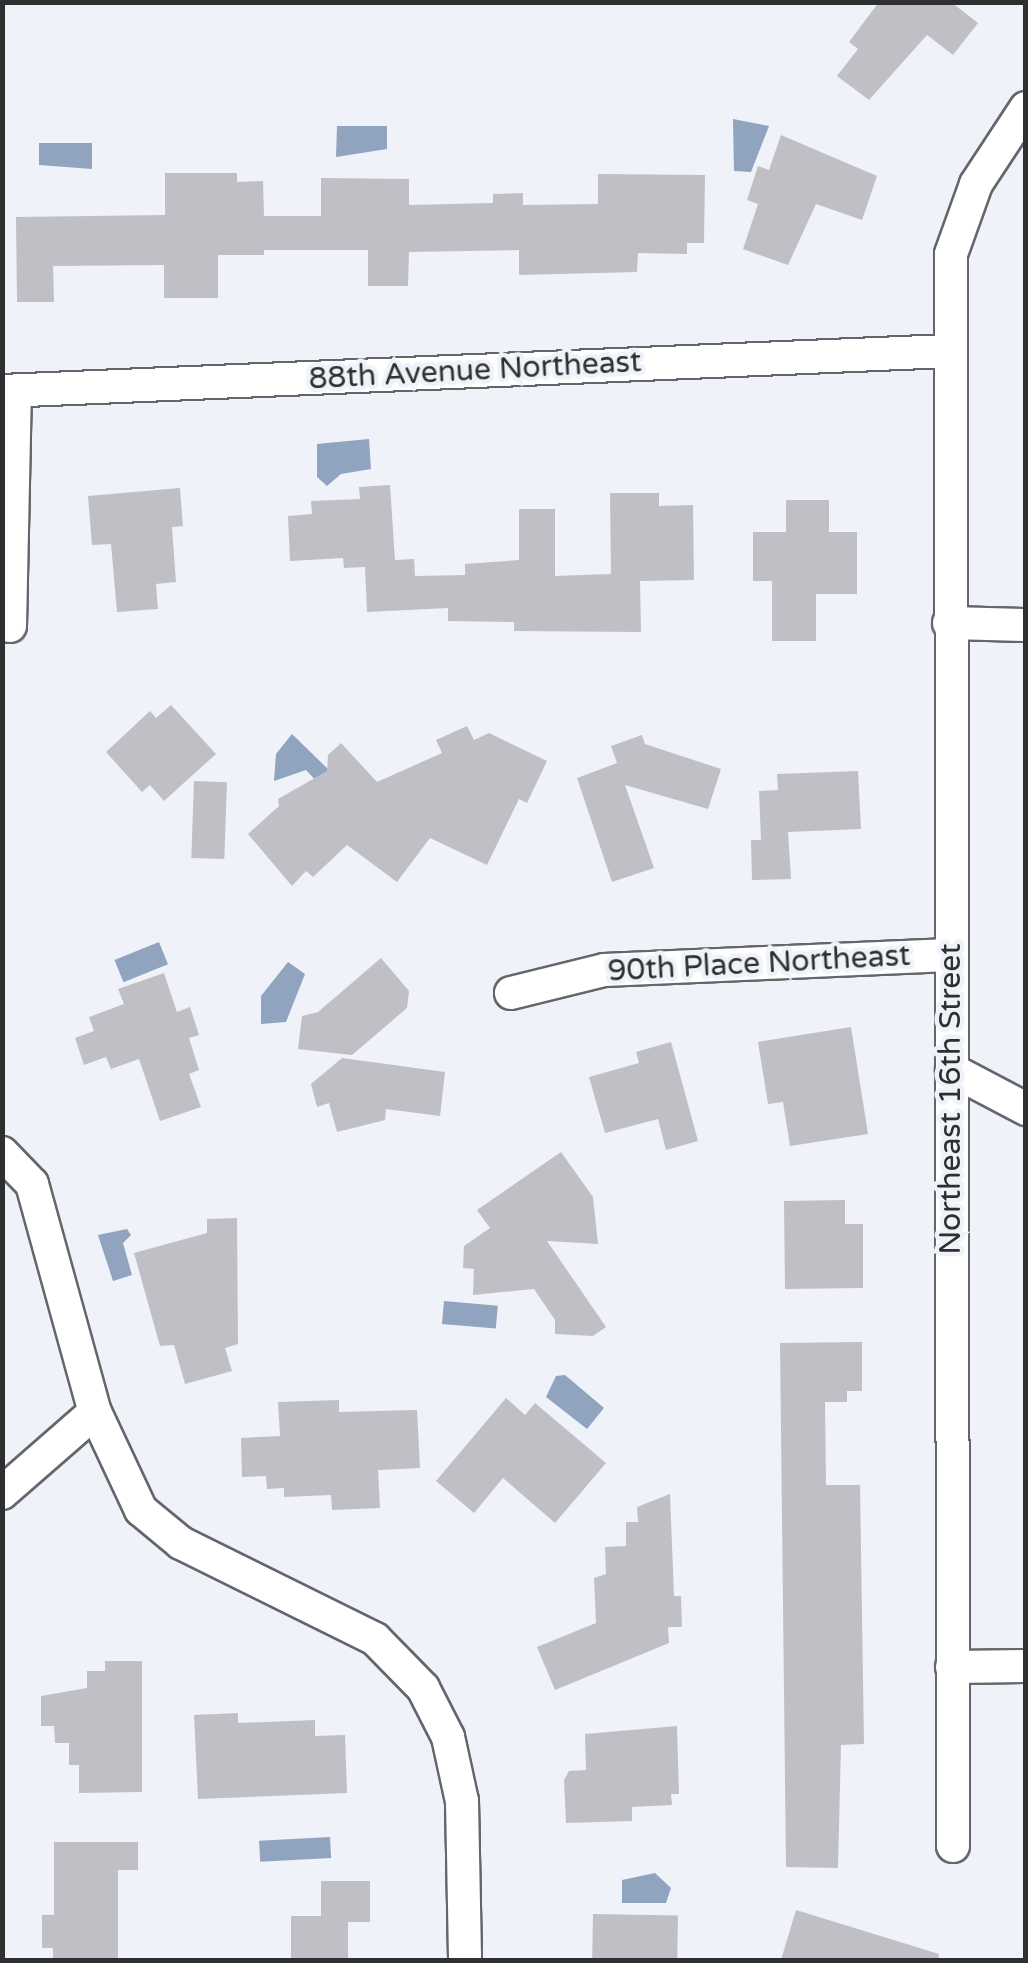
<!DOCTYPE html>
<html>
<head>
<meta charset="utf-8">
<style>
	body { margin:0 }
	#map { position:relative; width:1028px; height:1963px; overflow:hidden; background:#eff2f8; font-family:"Varela Round",sans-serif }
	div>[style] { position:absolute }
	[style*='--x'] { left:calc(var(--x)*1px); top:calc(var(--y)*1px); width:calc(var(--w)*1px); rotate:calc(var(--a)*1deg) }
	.water>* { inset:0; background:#90a3bf; transform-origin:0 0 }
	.building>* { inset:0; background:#c0bfc6; transform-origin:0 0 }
	.roads { filter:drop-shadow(2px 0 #64666c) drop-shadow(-2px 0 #64666c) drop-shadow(0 2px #64666c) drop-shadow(0 -2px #64666c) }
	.minor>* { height:32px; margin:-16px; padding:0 16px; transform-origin:16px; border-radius:16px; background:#fff }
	span { translate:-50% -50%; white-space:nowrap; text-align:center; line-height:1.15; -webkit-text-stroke:9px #eff2f8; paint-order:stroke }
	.street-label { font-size:30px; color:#2d2f31 }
	.frame { position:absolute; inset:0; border:5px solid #2d2f31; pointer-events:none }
</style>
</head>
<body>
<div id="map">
	<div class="water">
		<i style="clip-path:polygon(733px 119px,769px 126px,751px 172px,734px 171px)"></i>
		<i style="clip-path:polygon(337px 126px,387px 126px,387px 149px,336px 157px)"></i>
		<i style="clip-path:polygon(39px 143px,92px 143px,92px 169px,39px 165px)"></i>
		<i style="clip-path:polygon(369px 439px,371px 469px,341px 474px,327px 486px,317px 477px,317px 444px)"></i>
		<i style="clip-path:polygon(292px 734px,334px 775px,322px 787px,306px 770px,274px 781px,276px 754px)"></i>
		<i style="left:159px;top:942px;width:24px;height:48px;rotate:68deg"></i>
		<i style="clip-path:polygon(288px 962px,305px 974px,286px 1022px,261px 1024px,261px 996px)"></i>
		<i style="clip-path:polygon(127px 1229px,131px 1235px,123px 1243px,132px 1275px,113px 1281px,98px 1235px)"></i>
		<i style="left:444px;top:1301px;width:54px;height:23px;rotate:5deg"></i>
		<i style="clip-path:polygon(565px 1375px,604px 1408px,587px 1429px,546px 1397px,556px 1376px)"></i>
		<i style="left:330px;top:1837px;width:21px;height:71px;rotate:87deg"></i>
		<i style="clip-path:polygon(655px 1873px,671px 1888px,666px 1903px,622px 1903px,622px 1880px)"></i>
	</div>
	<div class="building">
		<i style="clip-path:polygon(879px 2px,951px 2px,978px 23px,953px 55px,927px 35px,869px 100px,837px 76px,858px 49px,849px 42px)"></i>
		<i style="clip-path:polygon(781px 135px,877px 176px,862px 220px,816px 204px,788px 265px,743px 249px,758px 204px,747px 200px,758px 166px,769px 170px)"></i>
		<i style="clip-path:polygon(165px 173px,237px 173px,237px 182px,263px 181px,264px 216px,321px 216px,321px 178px,409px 179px,409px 205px,493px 203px,493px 194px,523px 193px,523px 205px,598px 204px,598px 174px,705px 175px,704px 243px,687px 243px,687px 254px,638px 253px,637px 272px,519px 275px,519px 250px,409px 252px,408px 286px,368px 286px,368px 250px,264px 250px,264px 255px,218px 255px,218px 298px,164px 298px,164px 265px,53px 266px,54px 302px,17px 302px,16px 217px,165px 215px)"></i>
		<i style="clip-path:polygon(390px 485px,395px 560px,414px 559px,415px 576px,465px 575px,465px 564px,519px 560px,519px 509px,555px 509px,555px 576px,611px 574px,610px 493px,659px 493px,659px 506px,693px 505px,694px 580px,640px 581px,641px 632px,514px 631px,514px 622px,448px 621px,448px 608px,367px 612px,365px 567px,344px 568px,343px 558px,290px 561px,288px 516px,312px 514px,311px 501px,360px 499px,359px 487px)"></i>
		<i style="clip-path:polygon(180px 488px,183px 526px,172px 527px,176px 582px,156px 584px,158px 609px,117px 612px,111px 544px,92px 545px,88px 496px)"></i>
		<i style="clip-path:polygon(786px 500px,829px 500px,829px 532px,857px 532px,857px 594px,816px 594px,816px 641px,772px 641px,772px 581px,753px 581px,753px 532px,786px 532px)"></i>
		<i style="clip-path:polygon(171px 705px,216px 754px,164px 801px,150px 785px,142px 792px,106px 752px,150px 711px,156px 718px)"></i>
		<i style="clip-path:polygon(467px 726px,474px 740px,489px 733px,547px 761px,527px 803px,519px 799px,487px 865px,430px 838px,397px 882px,347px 845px,313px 877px,306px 871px,292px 886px,248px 834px,279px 806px,278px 799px,327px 771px,328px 755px,341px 743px,377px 782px,442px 753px,436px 740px)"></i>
		<i style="clip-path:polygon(642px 735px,645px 744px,721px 769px,708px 809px,625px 785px,654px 868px,612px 882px,577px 778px,617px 763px,611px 746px)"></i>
		<i style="clip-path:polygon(858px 771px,861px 829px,788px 832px,791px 879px,752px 880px,751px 840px,761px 840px,759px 791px,778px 790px,777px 774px)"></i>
		<i style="left:194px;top:781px;width:33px;height:77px;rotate:2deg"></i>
		<i style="clip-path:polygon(381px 958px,409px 991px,407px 1008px,352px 1055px,298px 1049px,302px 1016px,318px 1012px)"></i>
		<i style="clip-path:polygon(164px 973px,177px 1012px,190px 1007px,199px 1035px,189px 1038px,199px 1070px,189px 1074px,201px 1107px,160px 1121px,139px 1059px,111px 1069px,106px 1057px,84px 1065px,75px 1038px,94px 1031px,89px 1017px,124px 1004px,118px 989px)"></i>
		<i style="clip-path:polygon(851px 1027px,868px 1134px,790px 1146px,783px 1102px,768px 1104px,758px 1042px)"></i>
		<i style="clip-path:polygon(671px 1042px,698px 1141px,666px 1150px,658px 1119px,605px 1133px,589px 1077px,639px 1063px,636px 1052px)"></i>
		<i style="clip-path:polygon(342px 1058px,445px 1072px,440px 1116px,386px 1109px,385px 1120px,337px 1132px,329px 1103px,317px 1107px,311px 1084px)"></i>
		<i style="clip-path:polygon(561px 1152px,593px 1197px,598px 1244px,547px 1241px,606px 1327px,593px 1336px,555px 1334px,555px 1320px,534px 1289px,473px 1295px,474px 1269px,463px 1268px,464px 1246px,490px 1228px,477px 1210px)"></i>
		<i style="clip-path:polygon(845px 1200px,845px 1224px,863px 1224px,863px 1288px,785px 1289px,784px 1201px)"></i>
		<i style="clip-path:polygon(237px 1218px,238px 1344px,225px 1348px,232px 1371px,185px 1384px,174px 1345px,160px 1346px,134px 1253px,207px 1233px,207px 1219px)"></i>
		<i style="clip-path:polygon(862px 1342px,862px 1391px,847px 1391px,847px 1402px,825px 1402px,826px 1485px,860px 1485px,864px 1744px,841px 1745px,838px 1868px,786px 1867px,780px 1343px)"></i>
		<i style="clip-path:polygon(506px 1398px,525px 1415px,535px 1403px,606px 1463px,555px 1523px,503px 1478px,474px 1513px,436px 1481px)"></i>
		<i style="clip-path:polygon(339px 1400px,339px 1412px,417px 1410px,420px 1468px,378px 1470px,380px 1508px,332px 1510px,331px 1495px,284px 1497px,284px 1488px,267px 1489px,266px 1476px,242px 1477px,241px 1438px,280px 1436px,278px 1402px)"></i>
		<i style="clip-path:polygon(670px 1494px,674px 1596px,681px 1596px,682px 1627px,668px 1627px,669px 1643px,555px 1690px,537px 1647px,596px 1623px,594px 1578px,606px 1574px,605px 1547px,626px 1546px,626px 1522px,638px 1522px,637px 1507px)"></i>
		<i style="clip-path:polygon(105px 1661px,142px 1661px,142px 1792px,79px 1793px,79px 1765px,69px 1765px,69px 1743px,55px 1743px,54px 1726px,41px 1726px,41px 1696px,87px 1688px,87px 1671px,105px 1671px)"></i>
		<i style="clip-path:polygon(238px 1713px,238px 1723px,315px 1720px,315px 1736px,345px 1735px,347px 1793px,198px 1799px,194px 1715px)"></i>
		<i style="clip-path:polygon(677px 1726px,679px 1794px,671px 1794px,672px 1805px,632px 1807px,632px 1821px,566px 1823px,564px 1780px,569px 1771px,586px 1770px,585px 1734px)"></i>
		<i style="clip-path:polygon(54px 1842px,138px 1842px,138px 1870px,118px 1870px,118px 1960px,53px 1960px,53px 1948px,42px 1948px,42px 1915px,54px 1915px)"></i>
		<i style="clip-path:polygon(321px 1881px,370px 1881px,370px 1922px,348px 1922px,348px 1960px,291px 1960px,291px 1916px,321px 1916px)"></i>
		<i style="clip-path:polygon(796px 1910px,939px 1954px,938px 1960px,781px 1960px)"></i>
		<i style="left:593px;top:1914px;width:85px;height:46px;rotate:1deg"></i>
	</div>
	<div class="roads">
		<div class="minor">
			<i style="--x:2;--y:391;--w:947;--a:-2.42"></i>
			<i style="--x:949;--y:623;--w:77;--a:1.5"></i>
			<i style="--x:10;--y:626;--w:235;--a:-88.8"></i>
			<i style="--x:511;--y:993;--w:96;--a:-13.9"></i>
			<i style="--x:604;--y:970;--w:346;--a:-2.5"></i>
			<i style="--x:952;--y:1070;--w:84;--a:27.8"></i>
			<i style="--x:2;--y:1153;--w:43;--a:45.9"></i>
			<i style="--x:32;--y:1184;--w:237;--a:74.6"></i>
			<i style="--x:95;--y:1412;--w:108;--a:64.9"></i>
			<i style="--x:141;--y:1510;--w:52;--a:39.5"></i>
			<i style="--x:181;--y:1543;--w:216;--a:26.3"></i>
			<i style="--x:375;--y:1639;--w:69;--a:45.6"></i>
			<i style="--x:423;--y:1688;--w:55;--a:63"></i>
			<i style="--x:448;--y:1737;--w:66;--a:77.7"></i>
			<i style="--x:462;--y:1801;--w:159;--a:88.9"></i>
			<i style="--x:2;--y:1493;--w:123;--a:-41.1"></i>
			<i style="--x:952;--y:1667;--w:74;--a:-0.8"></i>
			<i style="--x:953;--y:1846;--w:1592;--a:-90.07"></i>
			<i style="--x:951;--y:254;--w:74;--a:-70.3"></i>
			<i style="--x:976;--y:184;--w:91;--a:-56.7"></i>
		</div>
	</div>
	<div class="street-label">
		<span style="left:475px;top:371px;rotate:-3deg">88th Avenue Northeast</span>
		<span style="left:759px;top:964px;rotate:-3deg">90th Place Northeast</span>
		<span style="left:951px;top:1099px;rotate:-90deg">Northeast 16th Street</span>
	</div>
	<div class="frame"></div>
</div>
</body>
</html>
